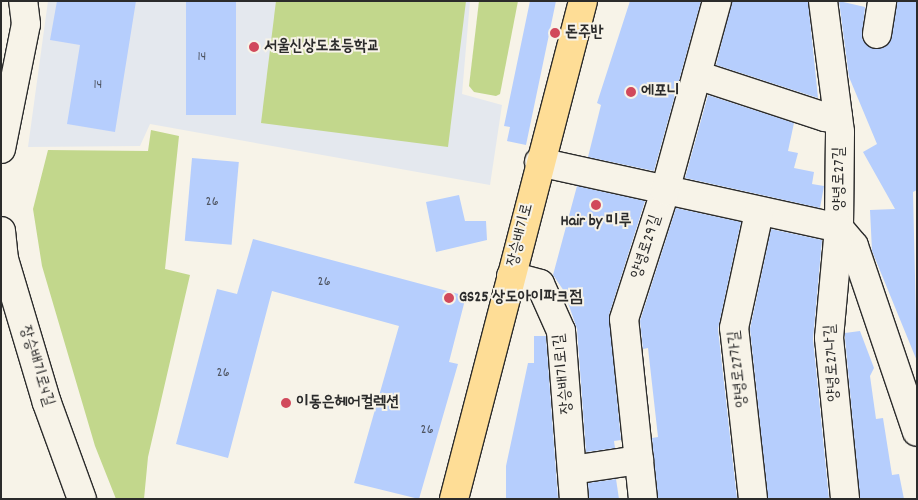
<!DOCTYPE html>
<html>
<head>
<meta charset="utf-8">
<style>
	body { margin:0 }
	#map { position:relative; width:918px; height:500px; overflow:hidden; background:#f7f3e8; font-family:Dekko,"Poor Story",sans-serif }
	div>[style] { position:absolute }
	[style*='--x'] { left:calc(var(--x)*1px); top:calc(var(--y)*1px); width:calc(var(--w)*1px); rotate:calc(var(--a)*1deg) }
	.built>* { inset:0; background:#e4e8ee }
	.green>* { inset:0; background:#c2d78c }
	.building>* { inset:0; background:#b6cefd; transform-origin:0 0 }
	.roads { filter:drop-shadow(1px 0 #2b2b2b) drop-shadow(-1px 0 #2b2b2b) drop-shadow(0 1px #2b2b2b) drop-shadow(0 -1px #2b2b2b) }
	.minor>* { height:28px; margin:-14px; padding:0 14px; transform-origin:14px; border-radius:14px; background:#f7f3e8 }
	.major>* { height:28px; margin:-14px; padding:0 14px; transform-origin:14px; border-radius:14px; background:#fedd96 }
	.dots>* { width:14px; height:14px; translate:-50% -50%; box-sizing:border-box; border:2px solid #f7f3e8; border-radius:50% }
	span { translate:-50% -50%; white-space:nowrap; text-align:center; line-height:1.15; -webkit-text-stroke:4px #f7f3e8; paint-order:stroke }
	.number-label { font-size:14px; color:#4e5460 }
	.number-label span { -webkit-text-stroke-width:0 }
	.poi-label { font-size:16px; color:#2b2b2b; font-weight:700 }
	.left { translate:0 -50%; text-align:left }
	.street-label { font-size:16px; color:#2b2b2b }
	.frame { position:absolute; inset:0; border:2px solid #2b2b2b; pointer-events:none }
</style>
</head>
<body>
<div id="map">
	<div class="built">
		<i style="clip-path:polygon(48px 1px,470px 1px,462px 94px,502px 105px,490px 185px,150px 124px,140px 146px,28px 147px)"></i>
	</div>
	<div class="green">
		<i style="clip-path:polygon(276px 1px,466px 1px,448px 147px,261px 123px)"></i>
		<i style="clip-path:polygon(479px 1px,518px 1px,500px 94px,496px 96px,474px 92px,469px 86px)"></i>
		<i style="clip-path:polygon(151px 130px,179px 136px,165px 269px,190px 275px,148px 457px,144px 499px,116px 499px,95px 446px,42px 266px,33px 209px,48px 150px,148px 151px)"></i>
	</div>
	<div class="building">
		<i style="clip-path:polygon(57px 1px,136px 1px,115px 132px,67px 124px,80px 45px,50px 40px)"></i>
		<i style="left:186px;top:1px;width:50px;height:114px"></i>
		<i style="clip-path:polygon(530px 1px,556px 1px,526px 145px,507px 141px,510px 127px,504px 126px)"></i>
		<i style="clip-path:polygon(630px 1px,701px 1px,654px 171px,588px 157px,601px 105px,597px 103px)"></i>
		<i style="clip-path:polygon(732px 1px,808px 1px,818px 98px,716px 65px)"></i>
		<i style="clip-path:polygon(839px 1px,865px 7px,862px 39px,875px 49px,889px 43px,897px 1px,917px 1px,917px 190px,913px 192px,917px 361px,872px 251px,870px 210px,895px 209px,863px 152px,877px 144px,849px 77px)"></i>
		<i style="clip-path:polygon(708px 95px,794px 123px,788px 151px,798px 153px,794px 168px,814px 172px,812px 184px,824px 186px,820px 208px,685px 178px)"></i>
		<i style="left:192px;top:158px;width:47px;height:83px;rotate:5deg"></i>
		<i style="clip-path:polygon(577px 186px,645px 201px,609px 315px,621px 440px,614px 441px,615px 448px,586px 452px,577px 329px,564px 291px,553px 275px)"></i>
		<i style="clip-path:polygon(459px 195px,465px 221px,486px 221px,487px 240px,436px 252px,426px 202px)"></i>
		<i style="clip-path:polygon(676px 208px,741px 222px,718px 329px,737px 499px,658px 499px,652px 438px,658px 437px,648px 348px,643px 349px,640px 321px)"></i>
		<i style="clip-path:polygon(771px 229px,822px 240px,813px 339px,829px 499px,768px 499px,750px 329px)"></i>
		<i style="clip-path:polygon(253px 239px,466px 296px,449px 362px,458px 364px,419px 499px,354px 483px,399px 326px,272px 291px,228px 458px,176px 444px,217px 289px,237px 294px)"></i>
		<i style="clip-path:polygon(860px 331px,874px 368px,870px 376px,876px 419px,883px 418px,892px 475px,899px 474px,904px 499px,860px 499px,845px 338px,845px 333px)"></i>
		<i style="clip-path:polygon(534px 336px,546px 336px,558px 499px,506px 499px,506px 466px,528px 363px,534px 363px)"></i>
		<i style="clip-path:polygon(616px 479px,619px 499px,589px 499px,588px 483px)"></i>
	</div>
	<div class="roads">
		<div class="minor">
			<i style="--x:823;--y:1;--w:132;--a:82.6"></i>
			<i style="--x:840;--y:132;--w:96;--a:90.6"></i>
			<i style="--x:839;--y:228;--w:23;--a:50"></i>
			<i style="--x:854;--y:246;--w:196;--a:71.3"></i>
			<i style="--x:877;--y:34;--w:33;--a:-81"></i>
			<i style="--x:697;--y:75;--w:135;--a:18.2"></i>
			<i style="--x:825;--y:117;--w:13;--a:-4"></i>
			<i style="--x:1;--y:149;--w:127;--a:-78.7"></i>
			<i style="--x:26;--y:24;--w:23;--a:-97"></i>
			<i style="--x:539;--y:162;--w:307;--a:12.4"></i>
			<i style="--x:839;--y:228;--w:110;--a:95.2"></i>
			<i style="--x:829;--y:338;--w:162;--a:84.3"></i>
			<i style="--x:1;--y:231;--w:28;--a:84"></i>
			<i style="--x:4;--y:259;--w:150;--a:73.4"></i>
			<i style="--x:47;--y:403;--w:102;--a:70"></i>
			<i style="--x:511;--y:276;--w:30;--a:15"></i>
			<i style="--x:540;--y:284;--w:51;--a:65.9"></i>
			<i style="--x:561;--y:331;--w:169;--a:85.6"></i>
			<i style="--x:572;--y:470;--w:68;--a:-8.5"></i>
			<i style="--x:643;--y:499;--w:181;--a:-96"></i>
			<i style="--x:624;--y:319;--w:134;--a:-72.2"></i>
			<i style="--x:665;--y:191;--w:197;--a:-74.7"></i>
			<i style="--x:753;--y:499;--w:172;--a:-96.3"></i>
			<i style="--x:734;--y:328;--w:119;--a:-77.8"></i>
		</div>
		<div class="major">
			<i style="--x:454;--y:499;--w:514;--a:-75.48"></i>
		</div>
	</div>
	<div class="dots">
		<i style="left:555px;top:33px;background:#d1495b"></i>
		<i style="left:254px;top:47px;background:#d1495b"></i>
		<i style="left:631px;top:92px;background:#d1495b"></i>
		<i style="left:596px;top:205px;background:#d1495b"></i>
		<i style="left:449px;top:298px;background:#d1495b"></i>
		<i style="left:286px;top:403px;background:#d1495b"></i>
	</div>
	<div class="number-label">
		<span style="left:202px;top:57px">14</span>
		<span style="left:98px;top:85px">14</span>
		<span style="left:212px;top:202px">26</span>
		<span style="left:324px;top:282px">26</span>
		<span style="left:223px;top:373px">26</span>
		<span style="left:427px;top:430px">26</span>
	</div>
	<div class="poi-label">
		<span class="left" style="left:565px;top:33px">돈주반</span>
		<span class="left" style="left:264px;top:47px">서울신상도초등학교</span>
		<span class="left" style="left:641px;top:92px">에포니</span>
		<span style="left:596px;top:222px">Hair by 미루</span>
		<span class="left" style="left:459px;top:298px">GS25 상도아이파크점</span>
		<span class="left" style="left:296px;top:403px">이동은헤어컬렉션</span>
	</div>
	<div class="street-label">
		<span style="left:840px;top:179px;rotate:-90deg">양녕로27길</span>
		<span style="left:521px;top:235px;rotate:-76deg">장승배기로</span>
		<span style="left:647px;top:247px;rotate:-72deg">양녕로29길</span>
		<span style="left:833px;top:363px;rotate:-93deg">양녕로27나길</span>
		<span style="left:36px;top:366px;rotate:73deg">장승배기로4길</span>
		<span style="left:739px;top:369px;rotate:-96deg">양녕로27가길</span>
		<span style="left:564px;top:374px;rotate:-96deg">장승배기로1길</span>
	</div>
	<div class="frame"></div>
</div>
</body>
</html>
